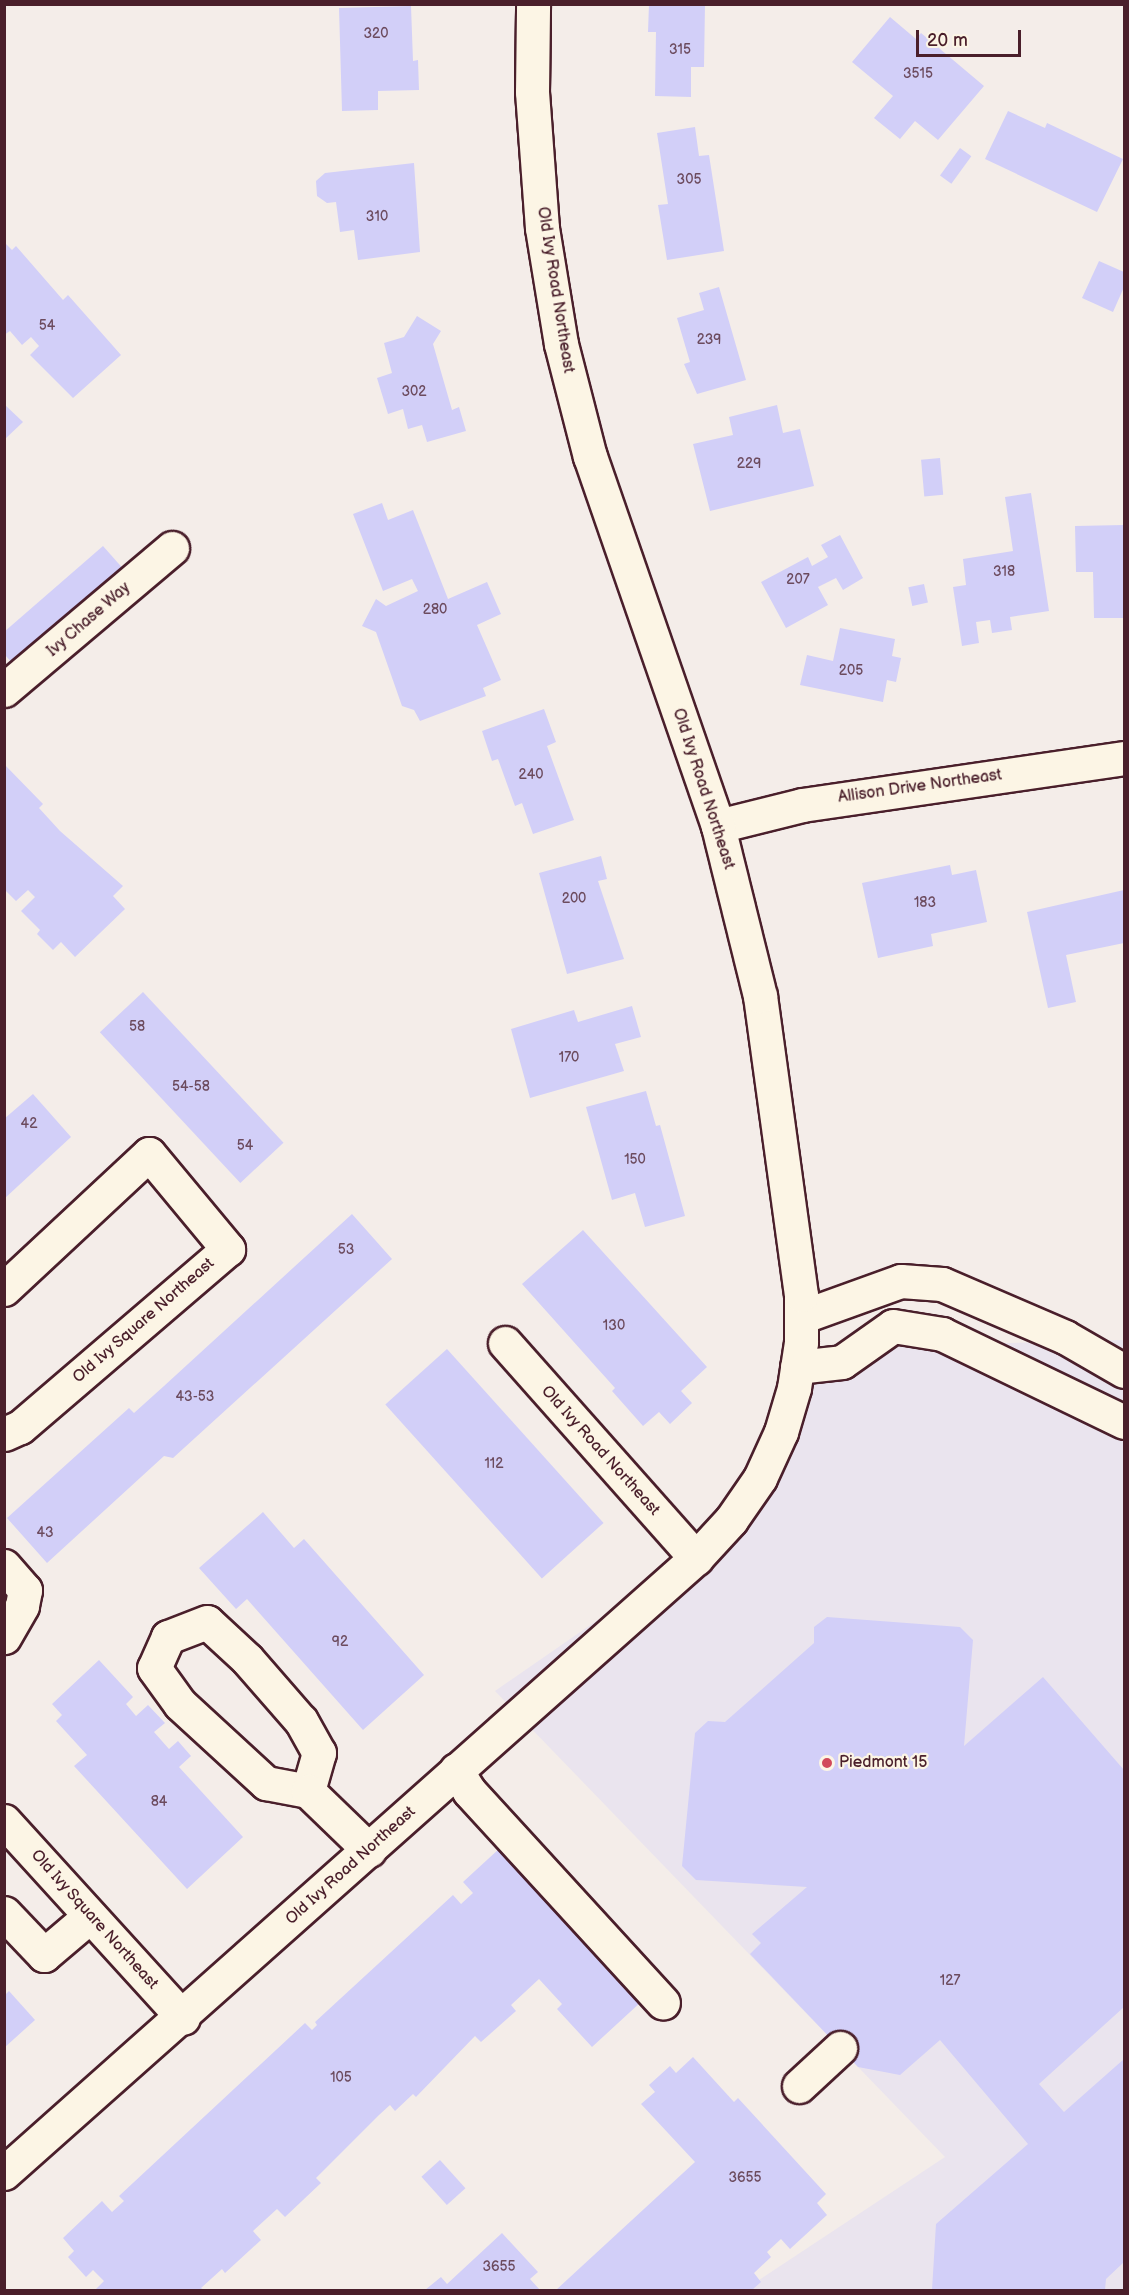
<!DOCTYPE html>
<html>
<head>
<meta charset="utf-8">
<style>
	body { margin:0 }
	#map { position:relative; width:1129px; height:2295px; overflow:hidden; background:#f4ede9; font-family:"Balsamiq Sans",sans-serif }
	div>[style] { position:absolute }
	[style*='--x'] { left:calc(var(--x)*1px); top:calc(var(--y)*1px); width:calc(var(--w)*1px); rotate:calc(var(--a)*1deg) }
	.built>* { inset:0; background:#eae4ee }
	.building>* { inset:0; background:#d2cff8; transform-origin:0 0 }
	.roads { filter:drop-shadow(2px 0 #4a1f2b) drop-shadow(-2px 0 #4a1f2b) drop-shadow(0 2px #4a1f2b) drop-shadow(0 -2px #4a1f2b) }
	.minor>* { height:33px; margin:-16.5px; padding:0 16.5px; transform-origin:16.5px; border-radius:16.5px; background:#fcf5e5 }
	.dots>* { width:16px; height:16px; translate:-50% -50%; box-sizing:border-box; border:3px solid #fcf5e5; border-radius:50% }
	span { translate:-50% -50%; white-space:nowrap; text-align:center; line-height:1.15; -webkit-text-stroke:4.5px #fcf5e5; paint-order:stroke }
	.number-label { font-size:14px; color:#6c4b5e }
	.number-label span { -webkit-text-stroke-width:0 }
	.street-label { font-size:16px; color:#4a1f2b }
	.poi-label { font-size:16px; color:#4a1f2b }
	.left { translate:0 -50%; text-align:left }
	.frame { position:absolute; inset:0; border:6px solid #4a1f2b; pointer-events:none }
	.scale { position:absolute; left:916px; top:30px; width:105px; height:27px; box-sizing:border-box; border:3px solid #4a1f2b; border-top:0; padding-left:8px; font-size:18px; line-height:21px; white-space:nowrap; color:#4a1f2b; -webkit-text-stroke:4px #fcf5e5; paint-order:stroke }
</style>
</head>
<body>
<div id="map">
	<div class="built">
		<i style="clip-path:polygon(1124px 1340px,1124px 2290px,744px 2290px,945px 2157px,495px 1691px,755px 1511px,817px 1348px)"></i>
	</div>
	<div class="building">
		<i style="clip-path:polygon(649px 4px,705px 4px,704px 67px,691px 67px,691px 97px,655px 96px,656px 32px,648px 32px)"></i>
		<i style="clip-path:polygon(411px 6px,413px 61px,418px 60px,419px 90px,378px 91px,378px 110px,342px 111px,339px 8px)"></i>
		<i style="clip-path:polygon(890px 17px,916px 39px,921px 33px,984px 86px,938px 140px,915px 121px,900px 139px,874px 118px,893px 96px,852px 62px)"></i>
		<i style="clip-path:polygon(1008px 111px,1045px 128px,1047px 123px,1123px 159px,1097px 212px,985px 159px)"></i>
		<i style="clip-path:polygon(695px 127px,699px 156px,709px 155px,724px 251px,667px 260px,658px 205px,668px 204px,657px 133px)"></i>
		<i style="left:960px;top:148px;width:14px;height:34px;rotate:36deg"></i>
		<i style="clip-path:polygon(414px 163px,420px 252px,358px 260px,354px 230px,340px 232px,336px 202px,327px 203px,317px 196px,316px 181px,325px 173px)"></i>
		<i style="clip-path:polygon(4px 242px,12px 250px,16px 246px,63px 300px,68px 295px,121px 355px,73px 398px,30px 355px,39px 346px,31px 337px,22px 345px,10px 331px,4px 335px)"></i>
		<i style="clip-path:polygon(1099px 261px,1124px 272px,1124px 287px,1113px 312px,1082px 298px)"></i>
		<i style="clip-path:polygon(719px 287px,746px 380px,697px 394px,684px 364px,690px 362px,677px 318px,704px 310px,699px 293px)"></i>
		<i style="clip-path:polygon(417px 316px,441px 331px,433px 344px,452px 410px,459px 407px,466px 431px,427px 442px,422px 425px,408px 429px,403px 409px,388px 414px,377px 378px,392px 373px,384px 343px,404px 337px)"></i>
		<i style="clip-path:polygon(4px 404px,23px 422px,4px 440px)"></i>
		<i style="clip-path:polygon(777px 405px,783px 433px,800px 429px,814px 486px,710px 511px,693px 444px,733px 435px,729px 417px)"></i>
		<i style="left:940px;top:458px;width:37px;height:19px;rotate:85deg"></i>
		<i style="clip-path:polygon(1031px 493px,1049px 611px,1010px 617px,1012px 630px,992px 633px,990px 620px,976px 622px,979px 643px,962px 646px,953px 587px,966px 585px,963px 559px,1013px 551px,1005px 497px)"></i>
		<i style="clip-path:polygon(382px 503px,388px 520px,413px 510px,448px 599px,487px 582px,501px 614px,477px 625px,501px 680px,483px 688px,486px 696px,420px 721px,414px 710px,402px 706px,376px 632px,362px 626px,376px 599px,386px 606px,418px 591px,412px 579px,383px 591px,353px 514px)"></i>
		<i style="clip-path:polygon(1124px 525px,1124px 618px,1094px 618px,1093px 572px,1076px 572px,1075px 526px)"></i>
		<i style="clip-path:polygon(840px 535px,863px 578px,843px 590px,836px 578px,818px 587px,828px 605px,786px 628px,761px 582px,808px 557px,812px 566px,828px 557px,821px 545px)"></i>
		<i style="clip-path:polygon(103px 546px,126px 572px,17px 668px,4px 654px,4px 632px)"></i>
		<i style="left:924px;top:584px;width:19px;height:16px;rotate:78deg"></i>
		<i style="clip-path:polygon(840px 628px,895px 639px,892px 656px,901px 658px,896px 682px,887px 680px,883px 702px,800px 685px,807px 655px,833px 661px)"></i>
		<i style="clip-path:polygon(544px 709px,556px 742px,547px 746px,574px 820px,533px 834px,522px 803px,515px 806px,498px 759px,492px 761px,482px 731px)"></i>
		<i style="clip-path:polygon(4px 764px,43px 804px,39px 808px,60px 831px,123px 886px,113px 896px,125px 909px,75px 957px,61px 942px,53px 950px,37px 934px,40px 930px,21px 911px,35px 897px,28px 890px,16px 901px,4px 889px)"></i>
		<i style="clip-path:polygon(601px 856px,607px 879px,598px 881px,624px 959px,567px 974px,539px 873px)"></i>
		<i style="clip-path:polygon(950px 865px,952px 875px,976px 870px,987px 922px,931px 934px,933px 946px,878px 958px,862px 883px)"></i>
		<i style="clip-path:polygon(1124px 890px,1124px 943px,1066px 955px,1076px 1002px,1048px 1008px,1027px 912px)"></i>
		<i style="left:143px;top:992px;width:206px;height:59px;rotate:47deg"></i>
		<i style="clip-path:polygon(632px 1006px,641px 1037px,615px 1044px,624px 1071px,530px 1098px,511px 1029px,574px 1010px,578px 1022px)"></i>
		<i style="clip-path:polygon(646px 1091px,656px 1126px,660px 1125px,685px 1216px,645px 1227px,635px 1193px,612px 1200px,586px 1107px)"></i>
		<i style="clip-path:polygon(33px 1094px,71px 1137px,4px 1199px,4px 1119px)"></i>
		<i style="clip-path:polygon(352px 1214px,392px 1259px,173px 1458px,164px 1456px,47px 1563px,7px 1518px,129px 1408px,134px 1413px,164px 1386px)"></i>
		<i style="clip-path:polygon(583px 1230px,707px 1367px,681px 1391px,692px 1403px,670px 1424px,659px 1412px,643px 1426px,612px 1391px,615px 1388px,522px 1284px)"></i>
		<i style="left:447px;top:1349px;width:234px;height:83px;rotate:48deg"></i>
		<i style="clip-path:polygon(263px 1512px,294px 1548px,304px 1539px,424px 1675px,363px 1730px,247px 1599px,236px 1609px,199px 1568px)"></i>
		<i style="clip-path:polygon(827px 1617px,960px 1627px,973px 1640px,964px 1746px,1043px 1677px,1124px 1770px,1124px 2007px,1039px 2084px,1064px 2112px,1124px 2059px,1124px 2262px,1106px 2279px,1105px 2290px,932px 2290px,936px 2224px,1028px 2144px,940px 2040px,900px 2075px,858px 2067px,750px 1954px,761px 1943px,752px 1934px,807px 1887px,696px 1880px,682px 1866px,695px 1733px,708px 1721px,725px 1722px,814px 1643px,814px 1627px)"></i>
		<i style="clip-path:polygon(99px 1660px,133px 1697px,126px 1704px,136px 1716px,148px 1705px,165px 1723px,154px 1732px,169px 1749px,178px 1741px,191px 1756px,179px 1767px,243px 1837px,187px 1889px,74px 1766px,87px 1755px,56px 1721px,62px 1715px,52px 1704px)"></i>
		<i style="clip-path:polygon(500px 1848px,642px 2001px,592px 2047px,557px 2009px,562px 2004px,539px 1979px,511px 2005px,516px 2011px,481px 2042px,475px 2036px,416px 2097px,413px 2094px,395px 2111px,390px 2105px,379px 2115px,316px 2178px,321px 2183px,285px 2217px,277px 2209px,253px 2231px,261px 2240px,225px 2273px,222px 2269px,201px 2288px,204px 2290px,95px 2290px,104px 2281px,93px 2270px,86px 2277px,68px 2257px,74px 2251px,63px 2238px,102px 2201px,112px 2212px,124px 2201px,119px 2196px,305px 2023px,312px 2030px,317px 2025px,315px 2022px,453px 1895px,461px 1904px,473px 1893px,463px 1882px)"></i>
		<i style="clip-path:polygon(9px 1991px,35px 2020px,4px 2048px,4px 1996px)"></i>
		<i style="clip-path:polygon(693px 2057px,734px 2102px,738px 2098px,826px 2194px,817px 2203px,827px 2215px,790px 2249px,781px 2239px,767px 2252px,771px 2257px,754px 2273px,761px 2282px,752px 2290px,556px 2290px,695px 2162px,641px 2104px,655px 2092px,649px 2085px,670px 2066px,676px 2073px)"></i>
		<i style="left:440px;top:2160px;width:38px;height:25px;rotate:48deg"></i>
		<i style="clip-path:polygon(502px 2233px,538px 2272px,530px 2279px,540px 2290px,425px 2290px,441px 2277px,447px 2284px)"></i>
	</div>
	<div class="roads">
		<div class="minor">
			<i style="--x:4;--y:690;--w:220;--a:-40.2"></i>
			<i style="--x:718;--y:826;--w:87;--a:-14"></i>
			<i style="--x:802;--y:805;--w:325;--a:-8.3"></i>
			<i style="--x:4;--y:1289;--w:198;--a:-43"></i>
			<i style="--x:149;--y:1154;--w:124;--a:50.3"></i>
			<i style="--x:228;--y:1249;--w:274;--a:139.4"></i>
			<i style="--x:20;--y:1427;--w:17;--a:156"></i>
			<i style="--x:801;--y:1317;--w:106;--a:-19.8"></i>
			<i style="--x:901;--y:1281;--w:41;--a:4.2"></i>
			<i style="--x:942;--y:1284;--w:134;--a:23.3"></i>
			<i style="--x:1065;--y:1337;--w:68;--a:30"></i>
			<i style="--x:505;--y:1343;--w:288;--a:48.4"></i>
			<i style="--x:797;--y:1367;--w:45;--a:-6.3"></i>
			<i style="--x:842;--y:1362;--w:62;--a:-35.2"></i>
			<i style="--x:893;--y:1326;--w:50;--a:9.3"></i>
			<i style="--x:942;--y:1334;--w:202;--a:25.8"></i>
			<i style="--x:4;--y:1566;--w:32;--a:49"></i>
			<i style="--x:25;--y:1590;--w:16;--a:101"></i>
			<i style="--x:22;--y:1606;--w:36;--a:120"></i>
			<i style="--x:456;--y:1770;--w:25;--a:58"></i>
			<i style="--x:469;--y:1791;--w:287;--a:47.5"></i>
			<i style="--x:308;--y:1791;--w:40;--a:-74"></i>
			<i style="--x:319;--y:1753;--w:37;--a:-119"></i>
			<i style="--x:301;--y:1721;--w:82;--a:-131.1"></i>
			<i style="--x:247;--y:1659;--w:54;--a:-137.2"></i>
			<i style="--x:207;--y:1622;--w:42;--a:159"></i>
			<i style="--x:168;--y:1637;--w:34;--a:114"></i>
			<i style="--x:154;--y:1668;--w:44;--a:54.2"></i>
			<i style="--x:180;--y:1704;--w:117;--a:42.6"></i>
			<i style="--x:266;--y:1783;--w:43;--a:10.8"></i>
			<i style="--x:308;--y:1791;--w:85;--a:44"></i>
			<i style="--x:4;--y:1821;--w:266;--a:47.7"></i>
			<i style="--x:4;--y:1913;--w:58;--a:46.4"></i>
			<i style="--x:44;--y:1955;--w:60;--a:-40.3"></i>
			<i style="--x:799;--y:2086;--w:56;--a:-42.8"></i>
			<i style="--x:4;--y:2173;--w:926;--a:-41.63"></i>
			<i style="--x:696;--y:1558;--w:52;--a:-47.4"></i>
			<i style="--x:731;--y:1520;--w:51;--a:-55.4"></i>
			<i style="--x:760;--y:1478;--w:51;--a:-65.5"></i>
			<i style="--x:781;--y:1432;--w:46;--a:-73.5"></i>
			<i style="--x:794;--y:1388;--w:47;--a:-81.3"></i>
			<i style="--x:801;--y:1342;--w:47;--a:-90"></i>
			<i style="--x:801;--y:1295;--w:302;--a:-97.8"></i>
			<i style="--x:760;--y:996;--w:175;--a:-103.9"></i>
			<i style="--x:718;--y:826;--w:391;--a:-109.1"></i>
			<i style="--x:590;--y:457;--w:117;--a:-104.4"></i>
			<i style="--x:561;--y:344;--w:118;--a:-99.3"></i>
			<i style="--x:542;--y:228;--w:136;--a:-94.2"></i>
			<i style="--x:532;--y:92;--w:88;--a:-89.3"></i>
		</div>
	</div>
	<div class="dots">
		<i style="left:827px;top:1763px;background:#d1495b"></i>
	</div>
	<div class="number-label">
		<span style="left:376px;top:34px">320</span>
		<span style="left:680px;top:50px">315</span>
		<span style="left:918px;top:74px">3515</span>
		<span style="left:689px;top:180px">305</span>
		<span style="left:377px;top:217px">310</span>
		<span style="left:47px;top:326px">54</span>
		<span style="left:709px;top:340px">239</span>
		<span style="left:414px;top:392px">302</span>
		<span style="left:749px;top:464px">229</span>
		<span style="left:1004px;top:572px">318</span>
		<span style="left:798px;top:580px">207</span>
		<span style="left:435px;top:610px">280</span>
		<span style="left:851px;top:671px">205</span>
		<span style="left:531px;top:775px">240</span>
		<span style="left:574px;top:899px">200</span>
		<span style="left:925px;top:903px">183</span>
		<span style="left:137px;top:1027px">58</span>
		<span style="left:569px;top:1058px">170</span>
		<span style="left:191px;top:1087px">54-58</span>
		<span style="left:29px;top:1124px">42</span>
		<span style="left:245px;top:1146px">54</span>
		<span style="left:635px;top:1160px">150</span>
		<span style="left:346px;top:1250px">53</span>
		<span style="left:614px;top:1326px">130</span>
		<span style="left:195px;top:1397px">43-53</span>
		<span style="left:494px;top:1464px">112</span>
		<span style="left:45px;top:1533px">43</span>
		<span style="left:340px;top:1642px">92</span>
		<span style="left:159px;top:1802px">84</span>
		<span style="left:950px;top:1981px">127</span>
		<span style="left:341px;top:2078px">105</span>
		<span style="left:745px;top:2178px">3655</span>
		<span style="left:499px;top:2267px">3655</span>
	</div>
	<div class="street-label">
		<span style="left:555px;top:290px;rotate:81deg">Old Ivy Road Northeast</span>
		<span style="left:89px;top:620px;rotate:-41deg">Ivy Chase Way</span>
		<span style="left:920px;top:787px;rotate:-8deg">Allison Drive Northeast</span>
		<span style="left:703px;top:789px;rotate:72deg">Old Ivy Road Northeast</span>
		<span style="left:144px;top:1321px;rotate:-41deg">Old Ivy Square Northeast</span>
		<span style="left:600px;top:1451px;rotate:48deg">Old Ivy Road Northeast</span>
		<span style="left:351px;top:1866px;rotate:-42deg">Old Ivy Road Northeast</span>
		<span style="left:94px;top:1920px;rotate:48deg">Old Ivy Square Northeast</span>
	</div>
	<div class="poi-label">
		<span class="left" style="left:839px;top:1763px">Piedmont 15</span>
	</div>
	<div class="frame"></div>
	<div class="scale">20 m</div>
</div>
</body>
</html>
